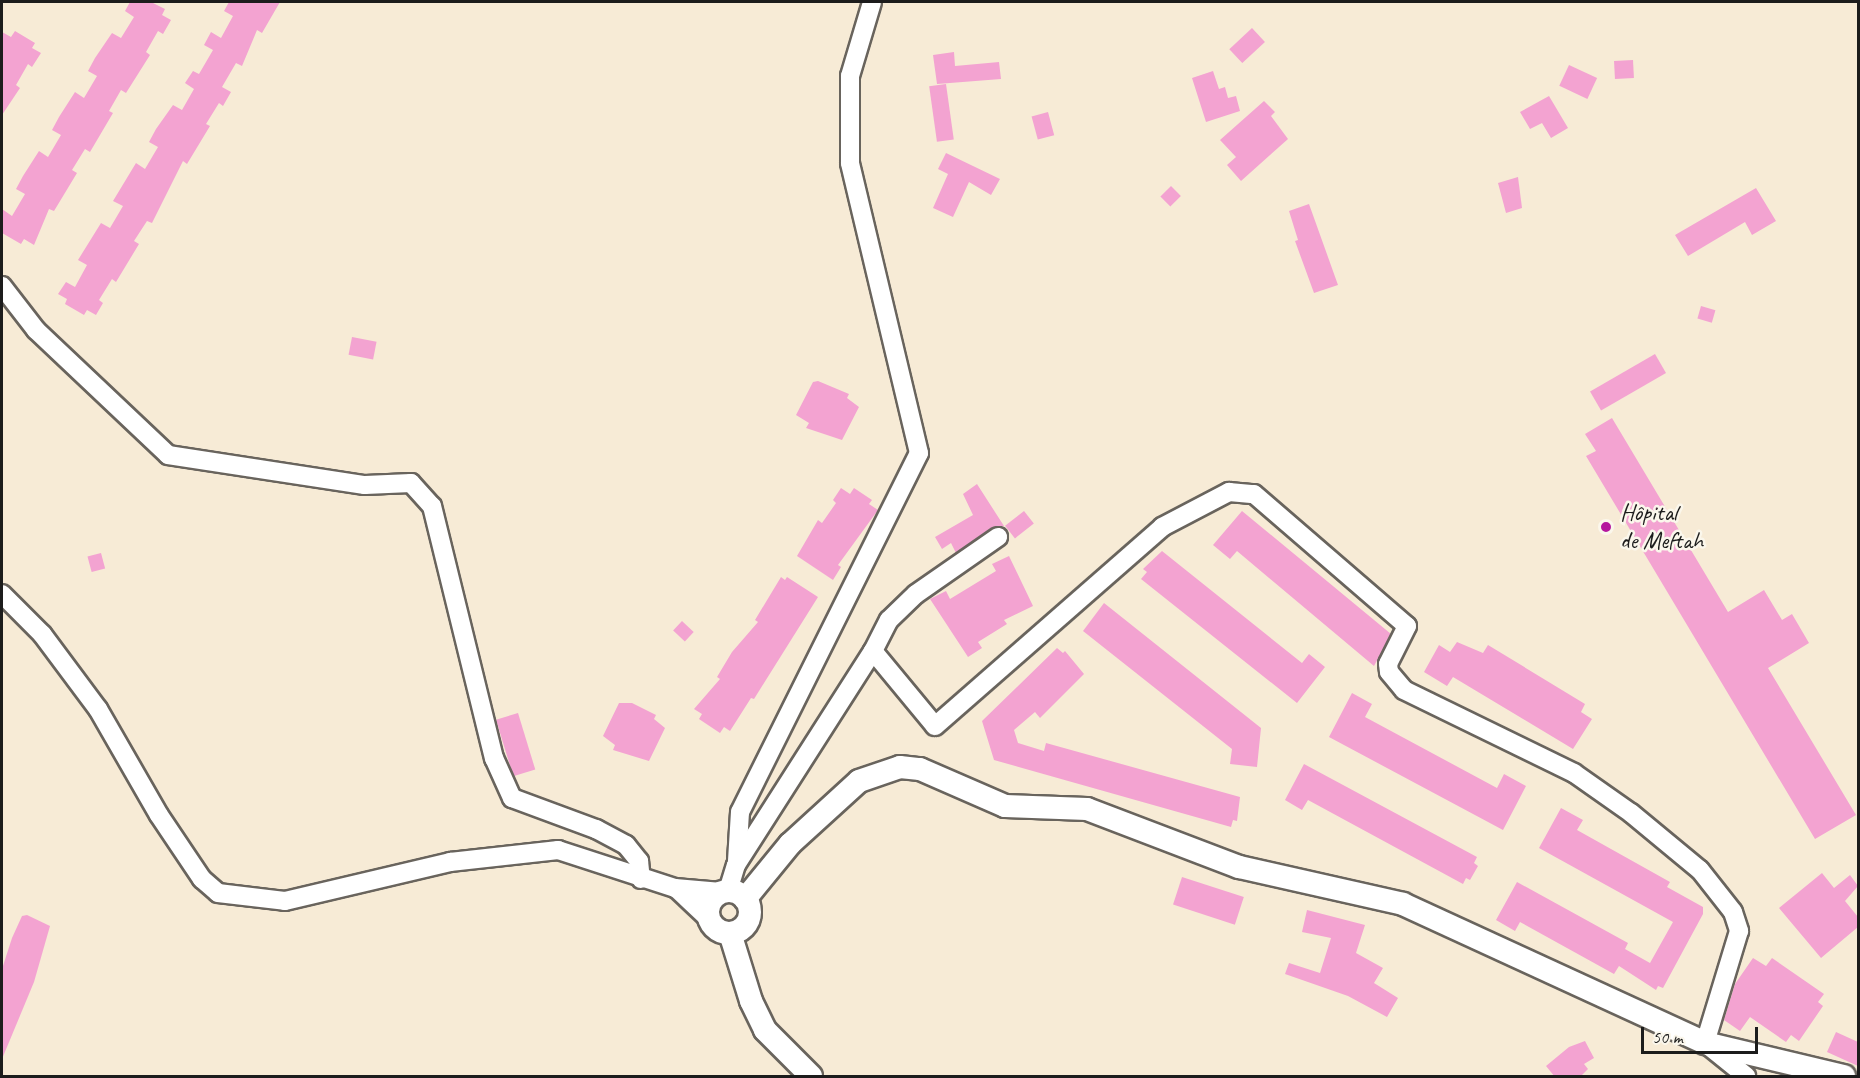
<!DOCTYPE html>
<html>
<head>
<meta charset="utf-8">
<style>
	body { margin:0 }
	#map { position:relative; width:1860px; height:1078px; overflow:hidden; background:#f7ebd6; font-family:Caveat,sans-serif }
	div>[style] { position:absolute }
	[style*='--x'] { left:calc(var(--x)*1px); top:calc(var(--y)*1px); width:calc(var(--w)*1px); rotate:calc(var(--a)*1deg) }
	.building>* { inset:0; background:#f3a3d1; transform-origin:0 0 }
	.roads { filter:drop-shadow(2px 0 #69645d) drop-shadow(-2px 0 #69645d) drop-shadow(0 2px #69645d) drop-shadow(0 -2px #69645d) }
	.minor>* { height:18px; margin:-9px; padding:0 9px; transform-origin:9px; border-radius:9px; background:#fff }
	.major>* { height:22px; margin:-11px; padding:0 11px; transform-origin:11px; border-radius:11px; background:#fff }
	.major>.ring { margin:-11px; padding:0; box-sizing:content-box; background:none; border:22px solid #fff; border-radius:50% }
	.dots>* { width:16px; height:16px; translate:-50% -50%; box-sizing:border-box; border:3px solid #fbf7ec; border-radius:50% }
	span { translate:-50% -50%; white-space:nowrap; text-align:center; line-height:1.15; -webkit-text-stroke:5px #fbf7ec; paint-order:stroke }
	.poi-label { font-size:24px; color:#1c1c1c }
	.left { translate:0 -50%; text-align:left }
	.frame { position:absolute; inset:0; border:3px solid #1c1c1c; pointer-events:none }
	.scale { position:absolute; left:1641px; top:1027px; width:117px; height:27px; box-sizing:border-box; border:3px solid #1c1c1c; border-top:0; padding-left:8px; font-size:18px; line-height:21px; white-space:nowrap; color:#1c1c1c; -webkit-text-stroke:4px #fbf7ec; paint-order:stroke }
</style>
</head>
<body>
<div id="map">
	<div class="building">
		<i style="clip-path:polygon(130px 2px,151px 2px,165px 9px,162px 15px,171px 20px,163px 34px,158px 31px,146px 52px,150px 55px,126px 93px,121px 90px,109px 111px,113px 113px,90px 152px,85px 149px,72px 170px,77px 173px,54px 211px,49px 209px,34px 245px,24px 239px,21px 244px,2px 233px,2px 209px,12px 216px,25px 194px,16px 189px,23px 176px,39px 151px,48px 157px,61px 135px,52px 130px,59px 117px,75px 92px,84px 98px,97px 76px,88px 71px,95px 58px,112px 33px,121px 38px,134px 17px,125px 11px)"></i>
		<i style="clip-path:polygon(229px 2px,280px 2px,262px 33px,257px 30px,242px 66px,236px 63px,222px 87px,231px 92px,223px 106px,219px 103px,206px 124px,210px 126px,187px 164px,183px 161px,152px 223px,147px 221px,134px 241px,139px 244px,116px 282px,112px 279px,99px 300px,103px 303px,96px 315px,87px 310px,84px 315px,65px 304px,67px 299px,58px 294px,66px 282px,75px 287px,87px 265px,78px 260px,101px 223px,110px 228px,123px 206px,113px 201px,136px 163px,145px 169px,158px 147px,149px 142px,156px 129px,173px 105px,182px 110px,194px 89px,185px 83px,193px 71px,199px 74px,213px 50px,204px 45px,211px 32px,221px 38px,233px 16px,224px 11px)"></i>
		<i style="left:1252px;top:28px;width:19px;height:31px;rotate:47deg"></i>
		<i style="clip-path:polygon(15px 31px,35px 43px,32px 48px,41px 53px,32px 67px,28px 64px,16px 85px,20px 88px,2px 115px,2px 32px,11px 37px)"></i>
		<i style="clip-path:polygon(954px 52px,955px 66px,999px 62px,1001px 79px,937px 84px,933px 55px)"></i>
		<i style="left:1633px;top:60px;width:18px;height:19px;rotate:87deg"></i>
		<i style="left:1569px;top:65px;width:31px;height:23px;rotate:25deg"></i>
		<i style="clip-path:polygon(1213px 71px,1219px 89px,1225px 87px,1228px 98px,1236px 96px,1240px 111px,1206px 122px,1192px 78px)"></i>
		<i style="left:946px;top:84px;width:56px;height:17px;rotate:82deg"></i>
		<i style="clip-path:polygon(1549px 96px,1568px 128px,1551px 138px,1542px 123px,1530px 129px,1520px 112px)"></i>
		<i style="clip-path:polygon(1264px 101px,1275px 112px,1271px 116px,1288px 139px,1241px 181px,1227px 165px,1236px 157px,1220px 140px)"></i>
		<i style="left:1048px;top:112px;width:24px;height:17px;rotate:75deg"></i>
		<i style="clip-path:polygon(946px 153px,1000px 179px,991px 195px,969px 182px,953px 217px,933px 208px,948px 174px,938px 169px)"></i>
		<i style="clip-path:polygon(1518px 177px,1522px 208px,1506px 213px,1498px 183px)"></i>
		<i style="left:1171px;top:186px;width:14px;height:15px;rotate:45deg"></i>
		<i style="clip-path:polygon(1756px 188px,1776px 221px,1752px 235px,1745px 222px,1688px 256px,1675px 235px)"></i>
		<i style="clip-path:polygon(1309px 204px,1338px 285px,1314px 293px,1295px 241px,1298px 240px,1289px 211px)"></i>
		<i style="left:1701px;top:306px;width:15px;height:13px;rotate:16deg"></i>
		<i style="left:352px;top:337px;width:25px;height:18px;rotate:11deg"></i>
		<i style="left:1655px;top:354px;width:22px;height:75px;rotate:60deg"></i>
		<i style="clip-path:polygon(818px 381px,849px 394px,847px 398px,859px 407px,842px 440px,806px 428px,809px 423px,796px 415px,813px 382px)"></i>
		<i style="clip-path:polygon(1612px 418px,1728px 612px,1764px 590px,1782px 620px,1792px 614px,1809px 643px,1768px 668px,1856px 815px,1815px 839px,1586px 456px,1596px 451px,1585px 434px)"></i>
		<i style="clip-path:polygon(977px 484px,1004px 526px,992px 528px,956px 553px,951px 543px,942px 549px,935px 537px,973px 515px,963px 494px)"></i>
		<i style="clip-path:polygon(841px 488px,850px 494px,854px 488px,872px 500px,869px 504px,878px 510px,838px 565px,841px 567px,833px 580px,797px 556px,818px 520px,822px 523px,836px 503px,833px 500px)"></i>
		<i style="left:1024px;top:511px;width:16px;height:24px;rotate:52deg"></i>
		<i style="clip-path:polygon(1242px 511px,1391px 634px,1374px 666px,1237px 551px,1230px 559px,1213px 545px)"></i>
		<i style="clip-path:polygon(1162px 551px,1302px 663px,1309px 654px,1325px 667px,1297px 703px,1141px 579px,1147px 572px,1143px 569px)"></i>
		<i style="left:101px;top:553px;width:16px;height:14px;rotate:75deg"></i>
		<i style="clip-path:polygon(1009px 556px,1033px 606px,1004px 620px,1007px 624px,978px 642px,982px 648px,968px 657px,930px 599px,946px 591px,950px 599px,996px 571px,992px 564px)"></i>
		<i style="clip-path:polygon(781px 577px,785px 580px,787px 577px,818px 597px,754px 699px,751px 698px,730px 731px,724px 727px,720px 733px,699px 719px,702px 714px,694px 709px,720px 679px,717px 677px,732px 652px,758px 622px,755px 620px)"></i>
		<i style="clip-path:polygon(1104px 603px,1261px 728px,1257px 767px,1230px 764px,1232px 749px,1083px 631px)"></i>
		<i style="left:682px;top:621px;width:16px;height:13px;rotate:43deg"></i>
		<i style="clip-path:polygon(1457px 642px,1483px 653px,1488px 645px,1585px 704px,1581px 712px,1592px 719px,1573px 749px,1453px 677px,1447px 686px,1424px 672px,1439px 645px,1450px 652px)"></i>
		<i style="clip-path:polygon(1057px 648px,1063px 653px,1065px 651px,1084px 674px,1040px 718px,1035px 712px,1014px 730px,1018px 743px,1044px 751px,1046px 743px,1240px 797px,1237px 821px,1233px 820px,1231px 827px,994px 760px,982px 721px)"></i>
		<i style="clip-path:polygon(1352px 693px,1372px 704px,1365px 717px,1497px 788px,1504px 774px,1526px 786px,1503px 830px,1329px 737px)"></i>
		<i style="clip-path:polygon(619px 703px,632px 703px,656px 715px,654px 719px,665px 728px,649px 761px,613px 750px,615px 745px,603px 736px)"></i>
		<i style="left:518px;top:713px;width:59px;height:23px;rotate:73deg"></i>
		<i style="clip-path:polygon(1304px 764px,1477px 857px,1474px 863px,1478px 866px,1470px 880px,1466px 878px,1463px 884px,1308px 800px,1302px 810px,1285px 800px)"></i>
		<i style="clip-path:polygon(1561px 808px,1583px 820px,1577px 830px,1670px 882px,1667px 887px,1703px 907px,1703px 914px,1663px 988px,1658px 986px,1656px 990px,1619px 966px,1614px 974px,1520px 922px,1515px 931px,1496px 920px,1517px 882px,1628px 943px,1625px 949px,1650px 963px,1673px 922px,1539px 848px)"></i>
		<i style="clip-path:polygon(1822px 873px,1834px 888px,1850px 875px,1858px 886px,1845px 901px,1858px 917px,1858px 927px,1821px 958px,1779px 908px)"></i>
		<i style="left:1182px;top:877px;width:65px;height:29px;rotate:18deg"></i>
		<i style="clip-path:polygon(1307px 910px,1365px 925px,1356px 953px,1383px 968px,1374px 983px,1398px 998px,1387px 1017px,1348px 996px,1285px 974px,1289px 963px,1320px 973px,1331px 938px,1302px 932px)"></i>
		<i style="clip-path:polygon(27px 915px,50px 926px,34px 982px,2px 1059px,2px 969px,12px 938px,22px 916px)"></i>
		<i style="clip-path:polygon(1753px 958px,1766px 966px,1772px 958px,1824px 994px,1818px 1002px,1823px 1006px,1799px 1041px,1791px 1035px,1786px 1042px,1750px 1017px,1740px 1031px,1724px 1020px,1735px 984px)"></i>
		<i style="clip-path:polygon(1836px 1032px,1858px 1042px,1858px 1066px,1827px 1052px)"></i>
		<i style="clip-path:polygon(1585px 1041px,1594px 1058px,1584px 1064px,1588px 1069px,1580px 1077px,1555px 1077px,1546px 1066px,1569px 1047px)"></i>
	</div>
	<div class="roads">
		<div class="minor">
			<i style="--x:2;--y:286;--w:56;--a:52.3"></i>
			<i style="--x:36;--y:330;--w:182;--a:43.4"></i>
			<i style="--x:168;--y:455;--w:199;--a:8.7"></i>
			<i style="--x:365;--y:485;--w:46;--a:-2.5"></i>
			<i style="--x:411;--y:483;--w:31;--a:48"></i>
			<i style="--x:432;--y:506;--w:260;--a:76.2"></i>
			<i style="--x:494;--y:758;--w:44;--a:65.8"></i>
			<i style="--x:512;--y:798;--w:90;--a:20.3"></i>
			<i style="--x:596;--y:829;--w:34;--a:28"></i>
			<i style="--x:626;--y:845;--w:21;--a:51"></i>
			<i style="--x:639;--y:861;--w:18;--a:84"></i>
			<i style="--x:2;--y:594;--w:57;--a:45"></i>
			<i style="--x:42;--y:634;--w:94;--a:53.3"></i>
			<i style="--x:98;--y:709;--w:122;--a:60.1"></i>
			<i style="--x:159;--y:815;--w:77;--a:56.1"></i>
			<i style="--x:202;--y:879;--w:21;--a:41"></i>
			<i style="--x:218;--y:893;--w:67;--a:6.8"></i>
			<i style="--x:285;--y:901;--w:170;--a:-13.3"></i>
			<i style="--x:450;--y:862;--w:109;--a:-6.3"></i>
			<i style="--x:558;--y:850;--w:123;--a:18"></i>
			<i style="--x:675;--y:888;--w:48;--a:4.8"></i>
			<i style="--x:873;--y:651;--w:35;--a:-63"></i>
			<i style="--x:889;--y:620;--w:37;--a:-44"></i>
			<i style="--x:916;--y:594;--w:100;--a:-34.8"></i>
			<i style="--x:737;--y:861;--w:49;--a:-86.5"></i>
			<i style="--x:740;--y:812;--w:401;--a:-63.5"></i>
			<i style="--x:919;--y:453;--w:298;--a:-103.4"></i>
			<i style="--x:850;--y:163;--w:87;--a:-90"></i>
			<i style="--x:850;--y:76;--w:77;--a:-73.4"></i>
			<i style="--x:677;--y:889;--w:44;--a:43.2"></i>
			<i style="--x:728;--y:891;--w:27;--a:-73"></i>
			<i style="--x:736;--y:865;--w:254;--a:-57.4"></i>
			<i style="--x:873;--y:651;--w:97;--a:50.4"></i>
			<i style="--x:935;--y:726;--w:302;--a:-41.2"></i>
			<i style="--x:1162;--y:527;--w:76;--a:-27.6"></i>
			<i style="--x:1229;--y:492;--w:25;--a:5"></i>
			<i style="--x:1254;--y:494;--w:202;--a:40.8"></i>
			<i style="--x:1407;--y:626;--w:42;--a:116.6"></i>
			<i style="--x:1388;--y:664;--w:8;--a:83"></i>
			<i style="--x:1389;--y:672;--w:23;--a:50"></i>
			<i style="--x:1404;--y:690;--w:189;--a:26"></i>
			<i style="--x:1574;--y:773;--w:70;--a:35.1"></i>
			<i style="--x:1631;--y:813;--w:89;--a:39.6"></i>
			<i style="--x:1700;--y:870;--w:53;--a:51.8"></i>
			<i style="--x:1733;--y:912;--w:20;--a:72"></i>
			<i style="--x:1739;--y:931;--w:117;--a:106.9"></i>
			<i style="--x:1705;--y:1043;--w:53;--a:38.8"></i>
		</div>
		<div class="major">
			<i class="ring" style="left:708px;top:891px;width:20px;height:20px"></i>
			<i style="--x:745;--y:899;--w:71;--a:-50.7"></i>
			<i style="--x:790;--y:844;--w:93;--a:-42.4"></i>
			<i style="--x:859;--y:781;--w:43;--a:-18.9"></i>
			<i style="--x:900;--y:767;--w:20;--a:6"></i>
			<i style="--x:920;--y:769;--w:93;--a:23.5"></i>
			<i style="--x:1005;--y:806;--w:82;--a:2.1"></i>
			<i style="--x:1087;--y:809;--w:163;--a:20.9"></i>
			<i style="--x:1239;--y:867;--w:168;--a:12.7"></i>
			<i style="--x:1403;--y:904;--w:332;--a:24.7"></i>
			<i style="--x:1705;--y:1043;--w:143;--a:13.4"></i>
			<i style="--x:730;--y:933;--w:71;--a:72.8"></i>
			<i style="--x:751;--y:1001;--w:32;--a:64"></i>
			<i style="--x:765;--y:1030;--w:65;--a:45"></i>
		</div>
	</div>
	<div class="dots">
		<i style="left:1606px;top:527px;background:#b5179e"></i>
	</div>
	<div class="poi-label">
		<span class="left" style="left:1620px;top:527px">Hôpital<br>de Meftah</span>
	</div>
	<div class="frame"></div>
	<div class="scale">50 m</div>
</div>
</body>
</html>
